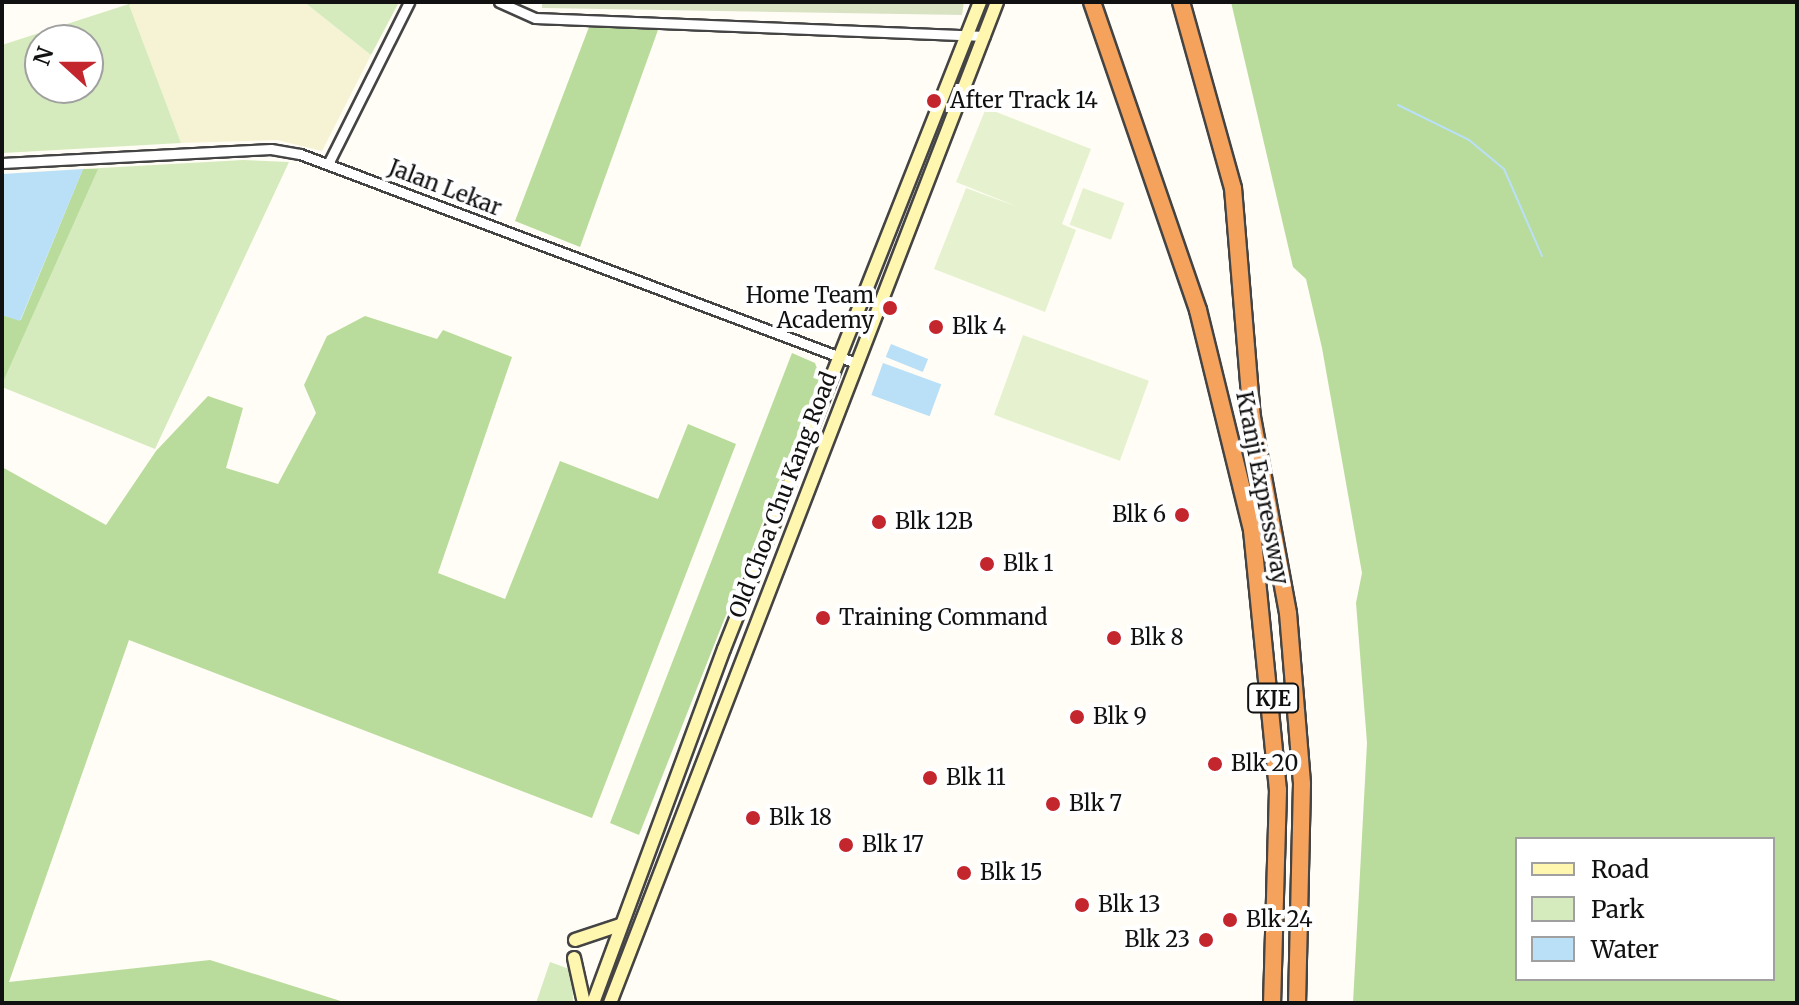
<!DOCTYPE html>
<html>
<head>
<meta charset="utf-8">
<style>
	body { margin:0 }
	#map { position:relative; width:1799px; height:1005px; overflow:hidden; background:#fffdf5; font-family:Merriweather,serif }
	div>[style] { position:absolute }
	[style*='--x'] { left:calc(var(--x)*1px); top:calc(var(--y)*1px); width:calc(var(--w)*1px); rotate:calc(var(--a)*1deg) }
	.farmland>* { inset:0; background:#f6f3d4 }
	.green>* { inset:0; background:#d5ebbd }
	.forest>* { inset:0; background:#b9dc9c }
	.cemetery>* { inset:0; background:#d9e3c4 }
	.pitch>* { inset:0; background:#e6f2cf; transform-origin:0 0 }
	.water>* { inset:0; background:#b9e0f7; transform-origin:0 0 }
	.stream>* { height:2px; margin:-1px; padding:0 1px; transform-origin:1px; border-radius:1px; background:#b9e0f7 }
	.roads { filter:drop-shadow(2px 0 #444) drop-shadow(-2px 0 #444) drop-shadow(0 2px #444) drop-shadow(0 -2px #444) }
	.minor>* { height:9px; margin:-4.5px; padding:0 4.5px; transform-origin:4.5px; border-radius:4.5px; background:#fff }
	.secondary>* { height:12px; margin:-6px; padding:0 6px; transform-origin:6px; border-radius:6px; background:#fff6b0 }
	.motorway>* { height:16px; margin:-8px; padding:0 8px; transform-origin:8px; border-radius:8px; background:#f5a25d }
	.dots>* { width:22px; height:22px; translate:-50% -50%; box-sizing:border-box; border:4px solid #fff; border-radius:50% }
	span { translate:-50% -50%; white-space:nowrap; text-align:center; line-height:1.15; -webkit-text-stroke:8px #fff; paint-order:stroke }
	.shield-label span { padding:2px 6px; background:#fff; border:2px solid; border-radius:6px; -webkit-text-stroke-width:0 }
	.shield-label { font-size:20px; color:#111; font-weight:700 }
	.poi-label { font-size:22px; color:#111 }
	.left { translate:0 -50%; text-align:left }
	.right { translate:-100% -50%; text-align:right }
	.street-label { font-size:22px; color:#111 }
	.frame { position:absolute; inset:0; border:4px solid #111; pointer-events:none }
	.legend { position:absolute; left:1515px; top:837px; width:260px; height:144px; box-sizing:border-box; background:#fff; border:2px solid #a0a0a0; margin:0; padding:10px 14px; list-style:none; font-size:24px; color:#111 }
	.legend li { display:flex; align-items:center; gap:16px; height:40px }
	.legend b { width:40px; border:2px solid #a0a0a0 }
	.north { position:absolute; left:24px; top:24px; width:80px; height:80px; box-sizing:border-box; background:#fff; border:2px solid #a0a0a0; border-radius:50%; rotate:291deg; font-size:22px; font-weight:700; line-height:32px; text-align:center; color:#111 }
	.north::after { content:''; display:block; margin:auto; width:28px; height:36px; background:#c4262e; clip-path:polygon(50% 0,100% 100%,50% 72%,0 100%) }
</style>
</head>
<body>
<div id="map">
	<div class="farmland">
		<i style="clip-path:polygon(304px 2px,371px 55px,322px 151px,277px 140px,181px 143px,128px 4px)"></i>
	</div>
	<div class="green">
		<i style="clip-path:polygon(evenodd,135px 2px,129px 5px,181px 143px,3px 153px,2px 45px,135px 2px,40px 40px,88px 40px,88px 88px,40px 88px,40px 40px)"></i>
		<i style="clip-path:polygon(304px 2px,399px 2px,371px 55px)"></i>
		<i style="clip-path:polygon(243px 160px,289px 162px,155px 449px,2px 387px,2px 365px,83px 169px)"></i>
		<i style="clip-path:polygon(550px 962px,572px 970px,573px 1003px,536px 1003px)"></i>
	</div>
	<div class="forest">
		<i style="clip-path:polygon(evenodd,1231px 2px,1797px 2px,1797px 1003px,1353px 1003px,1367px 743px,1356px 603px,1362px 573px,1322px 348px,1306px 279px,1293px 267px,1231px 2px,1773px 839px,1773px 979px,1517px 979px,1517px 839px,1773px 839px)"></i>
		<i style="clip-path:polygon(589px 27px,658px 30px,580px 247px,515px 221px)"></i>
		<i style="clip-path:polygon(83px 169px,98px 169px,2px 384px,2px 315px,21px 320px)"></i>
		<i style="clip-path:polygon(365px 316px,437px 339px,443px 330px,512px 357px,438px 573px,505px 599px,560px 461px,658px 499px,688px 424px,736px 444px,592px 818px,129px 640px,9px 982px,210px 960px,347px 1003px,2px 1003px,2px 467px,106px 525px,156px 451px,208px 396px,243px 408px,226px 468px,278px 484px,316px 413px,304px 385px,327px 336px)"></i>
		<i style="clip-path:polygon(792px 353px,815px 363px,820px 377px,639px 835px,610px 823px)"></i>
	</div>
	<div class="cemetery">
		<i style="clip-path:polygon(542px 2px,964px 2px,962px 15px,542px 8px)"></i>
	</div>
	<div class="pitch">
		<i style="clip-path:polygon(986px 108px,1091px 149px,1062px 224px,1076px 230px,1045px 312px,934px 269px,966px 188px,1018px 207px,956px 182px)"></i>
		<i style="left:1083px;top:188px;width:44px;height:39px;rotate:20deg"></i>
		<i style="left:1023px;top:335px;width:134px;height:85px;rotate:20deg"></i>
	</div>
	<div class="water">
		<i style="clip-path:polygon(83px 169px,20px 321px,2px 315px,2px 174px)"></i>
		<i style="left:891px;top:344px;width:40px;height:14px;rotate:22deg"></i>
		<i style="left:883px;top:363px;width:62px;height:34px;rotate:20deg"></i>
	</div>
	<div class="stream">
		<i style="--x:1398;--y:105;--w:79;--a:26.2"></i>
		<i style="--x:1469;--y:140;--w:45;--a:39.6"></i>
		<i style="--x:1504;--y:169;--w:95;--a:66.4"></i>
	</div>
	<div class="roads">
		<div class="minor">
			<i style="--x:499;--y:2;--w:39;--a:24"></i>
			<i style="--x:535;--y:18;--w:450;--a:2.3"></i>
			<i style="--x:2;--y:163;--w:269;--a:-3"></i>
			<i style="--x:271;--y:149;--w:29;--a:10"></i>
			<i style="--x:300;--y:154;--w:594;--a:20.6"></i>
			<i style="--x:328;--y:164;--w:181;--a:-63.4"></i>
		</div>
		<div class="secondary">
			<i style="--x:575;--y:940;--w:47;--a:-18.4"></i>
			<i style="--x:574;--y:958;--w:46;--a:77.5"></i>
			<i style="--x:593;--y:1003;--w:377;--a:-69.7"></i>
			<i style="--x:724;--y:649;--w:696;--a:-68.41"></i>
			<i style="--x:610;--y:1003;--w:1073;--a:-68.86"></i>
		</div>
		<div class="motorway">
			<i style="--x:1092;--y:2;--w:326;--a:71"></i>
			<i style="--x:1198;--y:310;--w:227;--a:76.2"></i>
			<i style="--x:1252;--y:530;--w:261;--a:84.3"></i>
			<i style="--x:1278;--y:790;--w:213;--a:91.6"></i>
			<i style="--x:1181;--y:2;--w:193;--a:74.4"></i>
			<i style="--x:1233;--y:188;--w:230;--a:85.3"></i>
			<i style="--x:1252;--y:417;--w:199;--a:79.6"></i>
			<i style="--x:1288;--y:613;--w:172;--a:85.3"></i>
			<i style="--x:1302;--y:784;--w:219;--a:91.3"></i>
		</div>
	</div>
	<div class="dots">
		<i style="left:934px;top:101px;background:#c4262e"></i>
		<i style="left:890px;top:308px;background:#c4262e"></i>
		<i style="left:936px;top:327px;background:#c4262e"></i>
		<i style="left:1182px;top:515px;background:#c4262e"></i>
		<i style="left:879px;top:522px;background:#c4262e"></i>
		<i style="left:987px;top:564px;background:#c4262e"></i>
		<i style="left:823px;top:618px;background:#c4262e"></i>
		<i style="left:1114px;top:638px;background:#c4262e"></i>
		<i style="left:1077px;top:717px;background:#c4262e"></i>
		<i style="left:1215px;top:764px;background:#c4262e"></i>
		<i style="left:930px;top:778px;background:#c4262e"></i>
		<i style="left:1053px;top:804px;background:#c4262e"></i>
		<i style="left:753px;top:818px;background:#c4262e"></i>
		<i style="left:846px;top:845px;background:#c4262e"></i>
		<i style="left:964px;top:873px;background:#c4262e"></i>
		<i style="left:1082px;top:905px;background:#c4262e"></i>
		<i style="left:1230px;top:920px;background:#c4262e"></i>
		<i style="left:1206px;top:940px;background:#c4262e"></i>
	</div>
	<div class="shield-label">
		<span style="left:1273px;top:698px">KJE</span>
	</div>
	<div class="poi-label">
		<span class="left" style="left:950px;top:101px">After Track 14</span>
		<span class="right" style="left:874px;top:308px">Home Team<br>Academy</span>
		<span class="left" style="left:952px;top:327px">Blk 4</span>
		<span class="right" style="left:1166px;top:515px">Blk 6</span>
		<span class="left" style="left:895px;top:522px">Blk 12B</span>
		<span class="left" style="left:1003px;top:564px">Blk 1</span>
		<span class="left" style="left:839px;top:618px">Training Command</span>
		<span class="left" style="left:1130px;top:638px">Blk 8</span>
		<span class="left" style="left:1093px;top:717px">Blk 9</span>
		<span class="left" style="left:1231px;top:764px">Blk 20</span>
		<span class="left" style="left:946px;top:778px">Blk 11</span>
		<span class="left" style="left:1069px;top:804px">Blk 7</span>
		<span class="left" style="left:769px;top:818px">Blk 18</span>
		<span class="left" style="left:862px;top:845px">Blk 17</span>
		<span class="left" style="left:980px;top:873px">Blk 15</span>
		<span class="left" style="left:1098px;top:905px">Blk 13</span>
		<span class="left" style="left:1246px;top:920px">Blk 24</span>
		<span class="right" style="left:1190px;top:940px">Blk 23</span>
	</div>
	<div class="street-label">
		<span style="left:445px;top:188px;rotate:21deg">Jalan Lekar</span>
		<span style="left:1262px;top:488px;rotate:79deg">Kranji Expressway</span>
		<span style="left:783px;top:495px;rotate:-69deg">Old Choa Chu Kang Road</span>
	</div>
	<div class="frame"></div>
	<ul class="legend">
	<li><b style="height:10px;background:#fff6b0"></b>Road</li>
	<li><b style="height:22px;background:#d5ebbd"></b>Park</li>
	<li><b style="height:22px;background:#b9e0f7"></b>Water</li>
	</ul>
	<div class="north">N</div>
</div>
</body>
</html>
